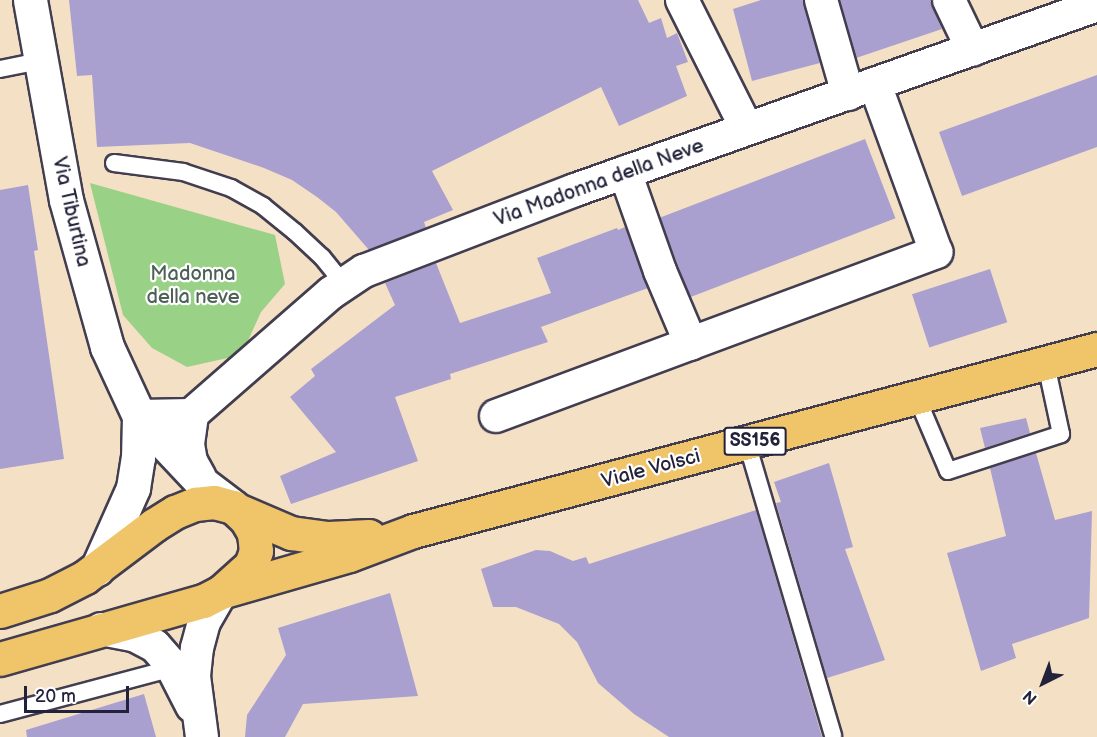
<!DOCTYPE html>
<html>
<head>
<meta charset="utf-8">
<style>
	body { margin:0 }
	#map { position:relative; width:1097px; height:737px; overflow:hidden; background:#f4e0c5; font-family:"Balsamiq Sans",sans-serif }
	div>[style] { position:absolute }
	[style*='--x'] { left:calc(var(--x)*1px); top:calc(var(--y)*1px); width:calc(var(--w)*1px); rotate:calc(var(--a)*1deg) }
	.green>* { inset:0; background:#99d286 }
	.building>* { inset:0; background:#a9a0cf; transform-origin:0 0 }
	.roads { filter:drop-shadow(2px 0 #423e50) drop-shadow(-2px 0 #423e50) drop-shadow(0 2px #423e50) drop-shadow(0 -2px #423e50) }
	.service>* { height:16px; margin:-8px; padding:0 8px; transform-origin:8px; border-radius:8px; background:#fff }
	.minor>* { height:32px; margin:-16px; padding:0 16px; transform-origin:16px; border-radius:16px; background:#fff }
	.tertiary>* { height:33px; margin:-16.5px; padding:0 16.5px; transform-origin:16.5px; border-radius:16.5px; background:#fff }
	.primary>* { height:33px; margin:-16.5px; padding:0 16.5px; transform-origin:16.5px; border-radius:16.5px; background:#f0c469 }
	span { translate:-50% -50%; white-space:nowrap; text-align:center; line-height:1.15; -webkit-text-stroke:4.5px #fff; paint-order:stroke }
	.shield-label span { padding:2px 4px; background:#fff; border:2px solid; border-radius:4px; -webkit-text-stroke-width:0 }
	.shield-label { font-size:18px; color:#22223b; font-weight:700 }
	.street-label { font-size:20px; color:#22223b }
	.park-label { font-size:20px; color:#4c6055 }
	.north { position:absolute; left:1013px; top:653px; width:60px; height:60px; -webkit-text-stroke:4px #fff; paint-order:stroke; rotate:222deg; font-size:16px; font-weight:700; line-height:24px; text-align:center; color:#22223b }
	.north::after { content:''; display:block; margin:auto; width:21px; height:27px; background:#22223b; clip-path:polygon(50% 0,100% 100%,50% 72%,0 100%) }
	.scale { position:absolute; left:24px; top:686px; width:105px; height:27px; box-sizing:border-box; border:3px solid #22223b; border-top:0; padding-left:8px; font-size:18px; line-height:21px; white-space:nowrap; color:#22223b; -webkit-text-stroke:4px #fff; paint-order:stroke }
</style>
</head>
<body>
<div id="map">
	<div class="green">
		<i style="clip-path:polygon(90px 183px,275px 235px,285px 284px,261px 312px,247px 343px,232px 357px,187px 367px,152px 348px,123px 315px)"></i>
	</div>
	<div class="building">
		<i style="clip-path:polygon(69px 0,638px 0,649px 23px,661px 18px,667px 38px,677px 33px,688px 62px,676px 66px,687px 96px,619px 126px,601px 87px,432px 171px,453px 210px,424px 222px,426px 228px,369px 250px,336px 212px,317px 197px,292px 180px,264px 168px,190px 143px,97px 147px,92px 75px,77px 76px)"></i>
		<i style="clip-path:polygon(761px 0,804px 0,820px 63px,752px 81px,733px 9px)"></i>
		<i style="clip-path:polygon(840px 0,930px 0,942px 29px,856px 58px)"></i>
		<i style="clip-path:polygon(1097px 75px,1097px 147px,962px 196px,939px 132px)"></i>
		<i style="left:865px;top:139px;width:85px;height:220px;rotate:69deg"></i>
		<i style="clip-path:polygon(28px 185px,38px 250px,34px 251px,64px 459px,0 469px,0 190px)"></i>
		<i style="clip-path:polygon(625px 227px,648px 288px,541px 327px,548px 342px,450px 374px,451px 379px,395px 397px,418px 461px,291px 504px,280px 476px,336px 452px,290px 397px,315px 376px,311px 369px,395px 305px,385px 283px,436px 263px,460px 323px,551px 293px,537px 258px,617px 228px,618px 230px)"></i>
		<i style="left:990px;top:269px;width:56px;height:82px;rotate:72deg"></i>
		<i style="clip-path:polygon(1026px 418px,1030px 433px,985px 448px,980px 428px)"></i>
		<i style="clip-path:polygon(1036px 453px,1055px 520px,1092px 511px,1089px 618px,1012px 644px,1016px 658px,981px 671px,947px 553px,1006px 536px,990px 468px)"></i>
		<i style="clip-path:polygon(829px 463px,853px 547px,845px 549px,885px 660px,827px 678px,776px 503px,781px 502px,774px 482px)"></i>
		<i style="clip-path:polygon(756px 510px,822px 737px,669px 737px,634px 714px,598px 683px,577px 642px,559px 624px,516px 607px,493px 607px,481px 569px,536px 550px,550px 551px,573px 561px,586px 557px,589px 564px)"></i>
		<i style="clip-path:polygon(390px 593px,418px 696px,303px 704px,285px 737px,245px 737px,247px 715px,286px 655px,278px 628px)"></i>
		<i style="clip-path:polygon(144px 694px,156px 737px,27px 737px,26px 730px)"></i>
	</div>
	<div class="roads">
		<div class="service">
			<i style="--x:0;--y:69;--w:41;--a:-11.3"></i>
			<i style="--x:114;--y:163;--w:70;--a:7.4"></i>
			<i style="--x:183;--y:172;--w:51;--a:18.4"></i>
			<i style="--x:231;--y:188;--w:37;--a:29"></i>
			<i style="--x:263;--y:206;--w:41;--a:39.1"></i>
			<i style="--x:295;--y:232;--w:37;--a:43"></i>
			<i style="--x:322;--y:257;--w:35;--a:51"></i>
			<i style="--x:917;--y:398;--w:79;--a:67"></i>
			<i style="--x:948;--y:471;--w:119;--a:-18.1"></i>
			<i style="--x:1061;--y:434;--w:72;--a:-102.1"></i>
			<i style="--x:747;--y:443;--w:305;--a:73.6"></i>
			<i style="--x:0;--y:714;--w:179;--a:-14.9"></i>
		</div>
		<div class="minor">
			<i style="--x:682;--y:0;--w:144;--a:63.3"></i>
			<i style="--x:821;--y:0;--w:98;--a:74"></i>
			<i style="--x:949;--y:0;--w:55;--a:64.4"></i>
			<i style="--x:625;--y:172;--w:105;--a:70.5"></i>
			<i style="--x:660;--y:271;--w:79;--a:67"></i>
			<i style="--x:139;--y:416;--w:52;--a:-1.1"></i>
			<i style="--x:191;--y:415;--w:186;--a:-41.1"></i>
			<i style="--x:331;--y:293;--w:40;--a:-34"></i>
			<i style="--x:364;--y:271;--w:226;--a:-21"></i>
			<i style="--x:575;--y:190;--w:554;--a:-19.51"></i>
			<i style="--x:496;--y:416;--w:470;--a:-20.4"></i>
			<i style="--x:936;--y:252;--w:179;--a:-110"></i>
			<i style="--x:101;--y:629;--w:36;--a:11"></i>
			<i style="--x:136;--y:636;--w:21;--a:28"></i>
			<i style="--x:155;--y:646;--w:23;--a:49"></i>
			<i style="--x:170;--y:663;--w:48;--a:62.9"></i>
			<i style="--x:202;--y:737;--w:62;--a:-97.5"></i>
			<i style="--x:194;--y:676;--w:28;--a:-84"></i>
			<i style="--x:197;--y:648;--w:27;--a:-75"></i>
			<i style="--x:204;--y:622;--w:34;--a:-60"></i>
		</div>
		<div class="tertiary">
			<i style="--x:30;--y:0;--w:203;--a:79.8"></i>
			<i style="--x:66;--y:200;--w:153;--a:74.4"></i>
			<i style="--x:107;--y:347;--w:76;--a:65.1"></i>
			<i style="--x:139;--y:416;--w:93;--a:46.7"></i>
			<i style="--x:203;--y:484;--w:38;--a:37"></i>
			<i style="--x:191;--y:415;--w:29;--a:98"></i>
			<i style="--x:187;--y:444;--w:17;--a:80"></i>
			<i style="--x:190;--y:461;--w:18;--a:61"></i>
			<i style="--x:97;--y:569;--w:89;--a:-66"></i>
			<i style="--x:133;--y:488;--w:30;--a:-81"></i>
			<i style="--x:138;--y:458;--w:42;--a:-88.6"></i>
		</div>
		<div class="primary">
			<i style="--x:237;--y:510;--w:59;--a:23.1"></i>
			<i style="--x:291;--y:533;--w:37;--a:8"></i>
			<i style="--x:328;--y:538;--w:41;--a:-2.8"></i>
			<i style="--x:221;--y:592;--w:133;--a:-16.1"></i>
			<i style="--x:349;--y:555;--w:68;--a:-20.6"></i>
			<i style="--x:413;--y:531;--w:708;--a:-14.9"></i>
			<i style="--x:0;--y:611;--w:52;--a:-17.7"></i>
			<i style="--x:50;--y:595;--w:39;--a:-27"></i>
			<i style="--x:85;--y:577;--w:86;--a:-37"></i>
			<i style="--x:154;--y:525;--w:25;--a:-32"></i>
			<i style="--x:175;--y:512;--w:22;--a:-22"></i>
			<i style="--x:195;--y:504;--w:19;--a:-6"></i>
			<i style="--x:214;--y:502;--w:20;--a:15"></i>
			<i style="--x:233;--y:507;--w:18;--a:43"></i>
			<i style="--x:246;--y:519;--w:16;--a:60"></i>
			<i style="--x:254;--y:533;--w:18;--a:84"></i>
			<i style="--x:256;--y:551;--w:15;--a:110"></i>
			<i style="--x:251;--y:565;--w:40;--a:138"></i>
			<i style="--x:221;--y:592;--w:20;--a:153"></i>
			<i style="--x:203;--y:601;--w:211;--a:164.1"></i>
		</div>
	</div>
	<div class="shield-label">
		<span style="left:755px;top:441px">SS156</span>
	</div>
	<div class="street-label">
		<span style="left:599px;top:183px;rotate:-20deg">Via Madonna della Neve</span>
		<span style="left:71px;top:212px;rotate:77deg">Via Tiburtina</span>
		<span style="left:651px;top:469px;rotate:-15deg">Viale Volsci</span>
	</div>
	<div class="park-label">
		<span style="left:193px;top:286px">Madonna<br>della neve</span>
	</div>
	<div class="north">N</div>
	<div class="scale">20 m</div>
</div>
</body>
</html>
